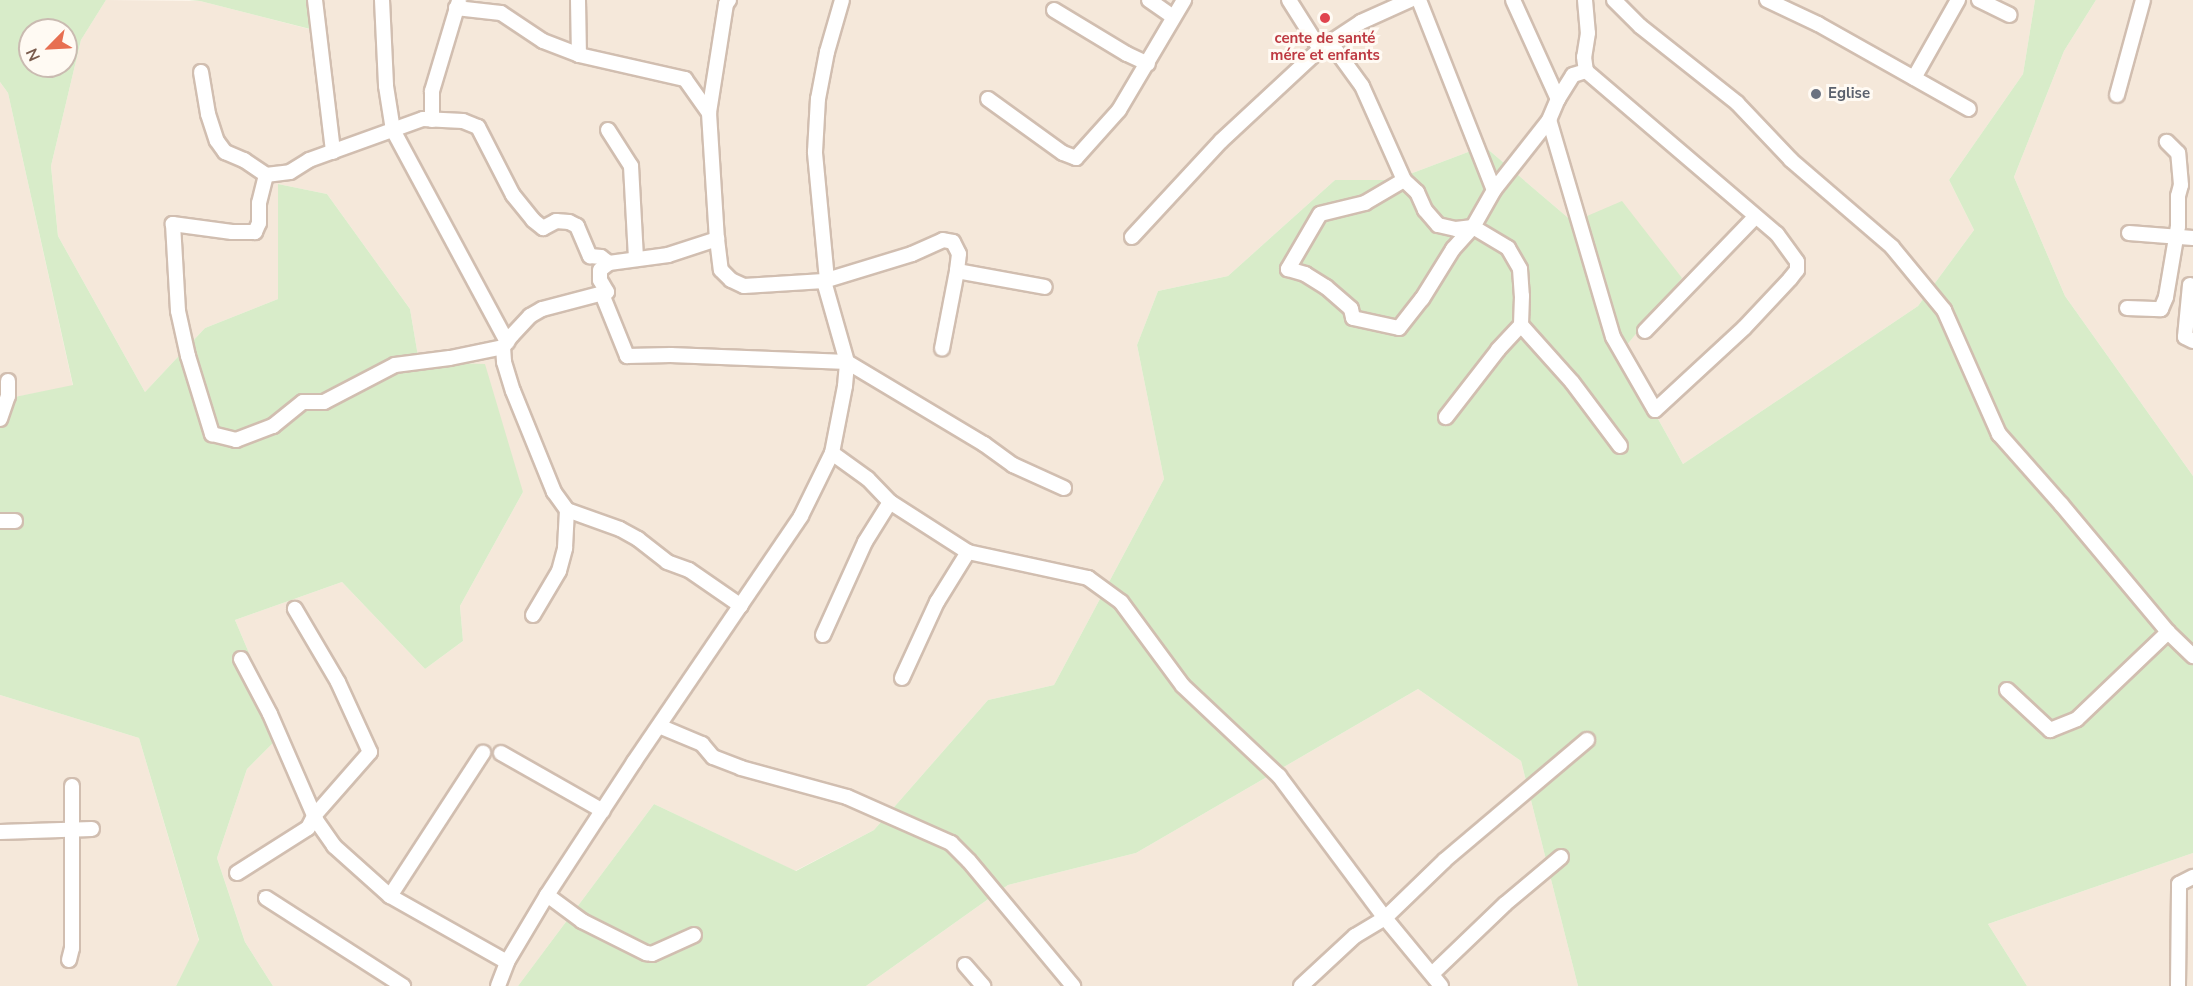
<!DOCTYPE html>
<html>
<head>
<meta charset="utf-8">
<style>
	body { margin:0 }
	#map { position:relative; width:2193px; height:986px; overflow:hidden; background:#fdf6ec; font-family:"Nunito Sans",sans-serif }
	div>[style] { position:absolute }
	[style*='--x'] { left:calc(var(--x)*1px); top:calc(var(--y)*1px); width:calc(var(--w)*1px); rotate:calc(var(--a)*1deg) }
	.residential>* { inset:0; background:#f5e8da }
	.green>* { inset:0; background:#d8ecc9 }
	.roads { filter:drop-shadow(2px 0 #d1beb0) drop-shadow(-2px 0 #d1beb0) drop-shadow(0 2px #d1beb0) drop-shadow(0 -2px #d1beb0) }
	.minor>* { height:14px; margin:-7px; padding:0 7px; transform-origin:7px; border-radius:7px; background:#fff }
	.dots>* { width:16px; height:16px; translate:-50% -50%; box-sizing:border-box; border:3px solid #fffaf3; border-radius:50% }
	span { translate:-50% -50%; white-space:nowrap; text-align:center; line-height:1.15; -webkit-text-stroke:6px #fffaf3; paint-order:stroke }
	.health-label { font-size:15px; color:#be3a42; font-weight:700 }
	.worship-label { font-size:15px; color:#5b616d; font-weight:700 }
	.left { translate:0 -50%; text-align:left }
	.north { position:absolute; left:18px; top:18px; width:60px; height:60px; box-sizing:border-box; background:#fffaf3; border:2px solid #cabbb1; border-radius:50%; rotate:246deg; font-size:16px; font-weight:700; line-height:24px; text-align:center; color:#7a5c4d }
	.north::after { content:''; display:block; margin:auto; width:21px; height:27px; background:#e76f51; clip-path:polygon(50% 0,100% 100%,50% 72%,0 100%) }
</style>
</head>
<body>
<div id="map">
	<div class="residential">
		<i style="clip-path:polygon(106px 0,200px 1px,313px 30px,310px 0,2035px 0,2023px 74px,1949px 180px,1974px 230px,1918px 306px,1683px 464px,1621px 352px,1681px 278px,1573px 222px,1484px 146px,1394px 180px,1335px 180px,1228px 276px,1158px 291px,1137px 345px,1164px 479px,1054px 685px,988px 700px,874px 830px,795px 871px,654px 804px,518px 986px,273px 986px,245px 942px,217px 858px,247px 769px,283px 733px,235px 620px,342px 582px,425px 669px,463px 641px,460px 606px,523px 492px,419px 362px,410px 309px,327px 194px,278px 184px,278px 299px,205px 328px,145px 392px,58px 236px,51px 166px,81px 40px)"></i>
		<i style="clip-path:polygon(2096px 0,2193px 0,2193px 476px,2065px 296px,2014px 177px,2064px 51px)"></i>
		<i style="clip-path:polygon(0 82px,8px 93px,73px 386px,0 400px)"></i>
		<i style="clip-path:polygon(1418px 689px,1521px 761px,1578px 986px,866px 986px,1008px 885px,1136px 853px)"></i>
		<i style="clip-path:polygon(0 695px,139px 738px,199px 941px,176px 986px,0 986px)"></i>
		<i style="clip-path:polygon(2193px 853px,2193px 986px,2027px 986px,1988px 924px)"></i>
	</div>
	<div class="green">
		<i style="clip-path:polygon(evenodd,0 0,106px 0,81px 40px,51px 166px,58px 236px,145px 392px,205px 328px,278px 299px,278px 184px,327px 194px,410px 309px,419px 362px,485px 364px,523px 492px,460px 606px,463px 641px,425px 669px,342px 582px,235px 620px,283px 733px,247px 769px,217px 858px,245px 942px,273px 986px,176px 986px,199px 940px,139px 738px,0 695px,0 400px,73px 385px,8px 93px,0 82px,0 0,30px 30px,66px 30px,66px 66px,30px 66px,30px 30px)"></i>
		<i style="clip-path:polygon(189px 0,310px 0,314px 30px,200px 1px)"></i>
		<i style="clip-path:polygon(2035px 0,2096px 0,2064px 51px,2014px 177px,2065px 296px,2193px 476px,2193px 853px,1988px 924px,2027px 986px,1578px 986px,1521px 761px,1418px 689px,1136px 853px,1008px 885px,866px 986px,518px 986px,654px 804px,796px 871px,874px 830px,988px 700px,1054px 685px,1164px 479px,1137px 345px,1158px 291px,1228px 276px,1335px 180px,1394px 180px,1484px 146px,1573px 222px,1622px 201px,1682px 278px,1621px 352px,1683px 464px,1918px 306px,1974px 230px,1949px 180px,2023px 74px)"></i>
	</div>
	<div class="roads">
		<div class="minor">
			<i style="--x:315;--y:0;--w:153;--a:83.2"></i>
			<i style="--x:382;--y:0;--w:86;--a:87.3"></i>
			<i style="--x:386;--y:86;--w:45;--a:81"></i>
			<i style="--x:393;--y:130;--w:241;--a:61.7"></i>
			<i style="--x:578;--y:0;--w:55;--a:89"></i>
			<i style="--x:729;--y:0;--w:5;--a:127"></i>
			<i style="--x:726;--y:4;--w:110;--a:98.9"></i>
			<i style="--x:709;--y:113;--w:126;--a:86.4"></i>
			<i style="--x:717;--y:239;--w:31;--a:83"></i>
			<i style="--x:721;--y:270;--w:14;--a:45"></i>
			<i style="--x:731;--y:280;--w:14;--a:25"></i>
			<i style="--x:744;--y:286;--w:80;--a:-3.6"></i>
			<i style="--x:1149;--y:0;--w:29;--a:35"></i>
			<i style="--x:1289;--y:0;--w:58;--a:57.7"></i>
			<i style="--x:1419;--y:0;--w:204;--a:68.5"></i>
			<i style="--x:1513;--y:0;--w:109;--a:65.6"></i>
			<i style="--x:1585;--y:0;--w:33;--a:85"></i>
			<i style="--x:1588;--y:33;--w:24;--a:99"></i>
			<i style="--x:1584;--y:57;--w:14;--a:82"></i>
			<i style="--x:1586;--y:71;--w:251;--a:40.5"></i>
			<i style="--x:1777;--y:234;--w:34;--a:54"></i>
			<i style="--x:1797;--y:262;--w:8;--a:90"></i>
			<i style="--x:1797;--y:270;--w:11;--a:128"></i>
			<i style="--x:1790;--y:279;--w:67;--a:133.2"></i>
			<i style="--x:1744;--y:328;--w:121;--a:137.3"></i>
			<i style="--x:1655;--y:410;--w:84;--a:-119.9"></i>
			<i style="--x:1613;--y:337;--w:226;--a:-106.4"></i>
			<i style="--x:1549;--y:120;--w:23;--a:-67"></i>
			<i style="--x:1558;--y:99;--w:28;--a:-58"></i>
			<i style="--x:1573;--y:75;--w:14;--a:-17"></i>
			<i style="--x:1614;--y:0;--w:37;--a:45"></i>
			<i style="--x:1640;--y:26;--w:124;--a:38.4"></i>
			<i style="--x:1737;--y:103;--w:79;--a:46.5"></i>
			<i style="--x:1791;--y:160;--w:133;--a:40.7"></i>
			<i style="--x:1892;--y:247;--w:82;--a:50.5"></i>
			<i style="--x:1944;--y:310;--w:136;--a:66.1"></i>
			<i style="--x:1999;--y:434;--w:94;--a:48.5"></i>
			<i style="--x:2061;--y:504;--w:167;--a:50.1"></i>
			<i style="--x:2168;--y:632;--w:35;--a:44"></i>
			<i style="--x:1767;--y:0;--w:56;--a:25.2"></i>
			<i style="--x:1818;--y:24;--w:173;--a:29.4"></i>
			<i style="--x:1979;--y:0;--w:34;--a:26"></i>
			<i style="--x:456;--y:8;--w:45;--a:6.3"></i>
			<i style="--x:501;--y:13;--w:50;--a:33.7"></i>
			<i style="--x:543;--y:41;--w:39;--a:21"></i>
			<i style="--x:579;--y:55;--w:109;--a:12.8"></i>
			<i style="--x:685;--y:79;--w:42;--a:54.8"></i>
			<i style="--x:1054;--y:10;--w:85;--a:31.1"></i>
			<i style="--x:1127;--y:54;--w:23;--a:25"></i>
			<i style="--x:1330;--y:42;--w:54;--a:54"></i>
			<i style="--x:1362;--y:86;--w:103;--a:65.9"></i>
			<i style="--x:1404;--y:180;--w:18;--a:43"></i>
			<i style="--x:1417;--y:192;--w:20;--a:66"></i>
			<i style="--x:1425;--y:210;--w:20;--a:49"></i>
			<i style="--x:1438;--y:225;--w:18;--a:13"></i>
			<i style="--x:1456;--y:229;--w:17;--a:-7"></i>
			<i style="--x:1473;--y:227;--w:41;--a:31"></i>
			<i style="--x:1508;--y:248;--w:24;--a:60"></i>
			<i style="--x:1520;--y:269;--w:27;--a:86"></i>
			<i style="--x:1522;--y:296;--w:29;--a:92"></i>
			<i style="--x:1521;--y:325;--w:34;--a:133"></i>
			<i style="--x:1498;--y:350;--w:85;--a:127.8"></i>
			<i style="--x:201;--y:72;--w:43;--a:80.5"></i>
			<i style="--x:208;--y:114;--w:28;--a:72"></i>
			<i style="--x:217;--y:141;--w:14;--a:54"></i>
			<i style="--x:225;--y:152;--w:21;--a:23"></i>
			<i style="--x:244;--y:160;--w:27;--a:34"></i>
			<i style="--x:266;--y:175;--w:24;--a:-7"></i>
			<i style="--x:290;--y:172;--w:22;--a:-32"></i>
			<i style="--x:309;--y:160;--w:121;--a:-19.8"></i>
			<i style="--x:423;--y:119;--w:40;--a:2.9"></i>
			<i style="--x:463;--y:121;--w:16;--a:22"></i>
			<i style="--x:478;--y:127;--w:76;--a:62.8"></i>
			<i style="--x:513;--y:195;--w:32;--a:51"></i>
			<i style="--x:533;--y:220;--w:13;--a:39"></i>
			<i style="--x:543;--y:228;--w:15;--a:-28"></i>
			<i style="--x:556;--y:221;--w:13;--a:4"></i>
			<i style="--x:569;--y:222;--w:9;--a:27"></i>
			<i style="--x:577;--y:226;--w:33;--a:67"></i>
			<i style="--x:590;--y:256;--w:11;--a:5"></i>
			<i style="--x:601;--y:257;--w:10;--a:37"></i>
			<i style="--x:609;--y:263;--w:60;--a:-7.7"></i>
			<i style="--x:668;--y:255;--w:52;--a:-18.1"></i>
			<i style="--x:1914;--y:78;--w:90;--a:-60.6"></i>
			<i style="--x:2117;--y:95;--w:98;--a:-74.7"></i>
			<i style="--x:988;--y:99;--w:92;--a:35.8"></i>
			<i style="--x:1063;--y:153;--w:14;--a:21"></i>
			<i style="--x:1076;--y:158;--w:64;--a:-48.1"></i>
			<i style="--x:1119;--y:110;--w:128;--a:-59.4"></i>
			<i style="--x:432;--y:120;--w:29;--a:-90"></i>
			<i style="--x:432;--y:91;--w:94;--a:-73.3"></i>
			<i style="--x:608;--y:130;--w:43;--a:57.4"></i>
			<i style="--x:631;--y:166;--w:92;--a:86.9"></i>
			<i style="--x:266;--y:175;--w:29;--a:104"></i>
			<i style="--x:259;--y:203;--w:20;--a:90"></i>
			<i style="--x:259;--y:223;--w:10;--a:114"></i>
			<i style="--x:255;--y:232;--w:23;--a:180"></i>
			<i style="--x:232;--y:232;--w:60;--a:-172.3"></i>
			<i style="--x:173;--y:224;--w:87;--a:86.7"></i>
			<i style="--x:178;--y:311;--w:46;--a:77.5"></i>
			<i style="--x:188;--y:356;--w:82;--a:72.9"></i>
			<i style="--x:212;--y:434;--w:25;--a:14"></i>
			<i style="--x:236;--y:440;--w:40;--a:-21"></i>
			<i style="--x:273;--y:426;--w:38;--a:-39"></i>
			<i style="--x:303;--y:402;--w:21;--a:0"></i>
			<i style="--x:324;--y:402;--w:80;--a:-27.5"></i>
			<i style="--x:395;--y:365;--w:55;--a:-7.3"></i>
			<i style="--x:450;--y:358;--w:54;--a:-11.7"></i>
			<i style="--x:1404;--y:180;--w:45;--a:149.5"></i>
			<i style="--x:1365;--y:203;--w:46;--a:166.3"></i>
			<i style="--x:1320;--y:214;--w:64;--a:120.2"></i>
			<i style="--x:1288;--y:269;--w:18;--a:16"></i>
			<i style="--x:1305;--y:274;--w:25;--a:32"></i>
			<i style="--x:1326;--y:287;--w:33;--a:41"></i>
			<i style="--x:1351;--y:309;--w:9;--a:77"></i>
			<i style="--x:1353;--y:318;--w:47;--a:12.3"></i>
			<i style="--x:1399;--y:328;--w:37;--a:-52"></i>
			<i style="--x:1422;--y:299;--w:59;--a:-58.2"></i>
			<i style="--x:1453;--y:249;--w:30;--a:-48"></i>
			<i style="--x:1473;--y:227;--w:43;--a:-60.4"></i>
			<i style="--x:1494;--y:190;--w:89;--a:-51.8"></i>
			<i style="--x:2129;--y:233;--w:64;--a:4.5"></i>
			<i style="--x:1132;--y:237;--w:131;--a:-47.2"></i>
			<i style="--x:1221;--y:141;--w:135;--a:-42.9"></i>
			<i style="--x:1320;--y:49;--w:49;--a:-33.4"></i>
			<i style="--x:1361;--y:22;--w:54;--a:-24.2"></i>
			<i style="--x:609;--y:263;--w:11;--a:142"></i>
			<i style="--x:600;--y:270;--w:10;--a:90"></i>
			<i style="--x:600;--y:280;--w:14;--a:60"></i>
			<i style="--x:607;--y:292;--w:67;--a:165.3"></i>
			<i style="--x:542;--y:309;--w:14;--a:150"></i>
			<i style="--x:530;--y:316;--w:26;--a:133"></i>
			<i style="--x:512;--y:335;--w:15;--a:127"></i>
			<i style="--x:503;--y:347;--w:15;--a:86"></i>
			<i style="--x:504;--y:362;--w:30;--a:73"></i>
			<i style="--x:513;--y:391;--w:109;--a:67.9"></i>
			<i style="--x:554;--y:492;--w:22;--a:54"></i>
			<i style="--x:567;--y:510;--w:56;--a:19.7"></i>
			<i style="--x:620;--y:529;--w:21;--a:29"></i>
			<i style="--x:638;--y:539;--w:37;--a:38"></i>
			<i style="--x:667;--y:562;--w:23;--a:20"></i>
			<i style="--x:689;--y:570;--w:63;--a:34.7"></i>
			<i style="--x:957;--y:271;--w:89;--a:10.3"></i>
			<i style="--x:827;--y:280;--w:89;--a:-17"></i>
			<i style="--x:912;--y:254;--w:34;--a:-24"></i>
			<i style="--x:943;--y:240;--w:10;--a:11"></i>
			<i style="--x:953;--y:242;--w:13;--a:63"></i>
			<i style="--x:959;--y:254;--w:17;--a:97"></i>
			<i style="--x:957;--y:271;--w:79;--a:100.9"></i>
			<i style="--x:2190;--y:285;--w:52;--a:95.5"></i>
			<i style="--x:2185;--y:337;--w:9;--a:27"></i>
			<i style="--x:602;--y:294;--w:67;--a:68"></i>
			<i style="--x:627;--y:356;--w:44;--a:-1.3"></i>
			<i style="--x:671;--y:355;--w:176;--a:2.3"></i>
			<i style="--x:847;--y:362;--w:160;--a:30.9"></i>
			<i style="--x:984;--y:444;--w:36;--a:36"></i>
			<i style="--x:1013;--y:465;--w:56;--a:24.3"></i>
			<i style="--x:2127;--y:308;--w:34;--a:2"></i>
			<i style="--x:2161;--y:309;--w:13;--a:-67"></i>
			<i style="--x:2166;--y:297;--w:72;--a:-80.4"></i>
			<i style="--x:2178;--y:226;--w:30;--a:-90"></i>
			<i style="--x:2178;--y:196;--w:11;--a:-75"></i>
			<i style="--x:2181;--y:185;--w:32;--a:-95"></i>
			<i style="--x:2178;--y:153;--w:16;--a:-135"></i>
			<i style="--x:1521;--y:325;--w:76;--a:48.2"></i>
			<i style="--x:1572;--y:382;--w:80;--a:53.1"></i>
			<i style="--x:1645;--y:331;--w:158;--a:-46"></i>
			<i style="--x:0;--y:419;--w:24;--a:-71"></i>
			<i style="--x:8;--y:396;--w:15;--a:-90"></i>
			<i style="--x:832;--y:453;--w:44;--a:35.8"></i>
			<i style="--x:868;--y:479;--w:32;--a:46"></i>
			<i style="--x:890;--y:502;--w:93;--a:32.7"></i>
			<i style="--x:968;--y:552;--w:123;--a:12.2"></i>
			<i style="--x:1088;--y:578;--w:41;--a:36"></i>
			<i style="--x:1121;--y:602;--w:104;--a:53.6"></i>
			<i style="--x:1183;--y:686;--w:132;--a:43.2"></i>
			<i style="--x:1279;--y:776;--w:177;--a:53.3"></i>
			<i style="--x:1385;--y:918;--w:88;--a:50.5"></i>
			<i style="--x:0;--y:521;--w:15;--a:0"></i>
			<i style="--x:533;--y:615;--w:51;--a:-59.4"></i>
			<i style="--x:559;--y:571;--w:24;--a:-75"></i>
			<i style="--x:565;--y:548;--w:38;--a:-87"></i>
			<i style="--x:823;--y:635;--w:102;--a:-65.7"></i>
			<i style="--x:865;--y:542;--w:47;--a:-58"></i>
			<i style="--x:241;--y:659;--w:62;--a:62.2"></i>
			<i style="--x:270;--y:714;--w:116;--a:66.5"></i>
			<i style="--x:316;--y:820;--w:32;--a:55"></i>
			<i style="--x:334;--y:846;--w:75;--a:41.8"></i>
			<i style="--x:390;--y:896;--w:134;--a:29.4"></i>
			<i style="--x:902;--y:678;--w:84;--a:-65.3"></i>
			<i style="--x:937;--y:602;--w:59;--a:-58.2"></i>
			<i style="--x:2007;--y:690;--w:59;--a:42.9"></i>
			<i style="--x:2050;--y:730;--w:29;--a:-22"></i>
			<i style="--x:2077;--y:719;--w:126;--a:-43.7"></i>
			<i style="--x:659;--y:726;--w:47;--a:22.7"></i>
			<i style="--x:702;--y:744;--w:17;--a:50"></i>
			<i style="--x:713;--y:757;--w:30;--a:21"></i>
			<i style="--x:741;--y:768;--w:110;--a:15.3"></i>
			<i style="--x:847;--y:797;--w:114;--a:23.9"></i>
			<i style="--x:951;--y:843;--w:25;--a:45"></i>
			<i style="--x:969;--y:861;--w:163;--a:50.2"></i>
			<i style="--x:501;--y:753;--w:117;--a:29.6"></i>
			<i style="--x:0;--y:832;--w:92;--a:-1.9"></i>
			<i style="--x:237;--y:873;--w:84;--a:-32.4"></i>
			<i style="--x:308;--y:828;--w:13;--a:-63"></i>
			<i style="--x:314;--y:816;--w:85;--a:-48.8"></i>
			<i style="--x:370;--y:752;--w:77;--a:-114.6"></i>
			<i style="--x:338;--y:682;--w:85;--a:-120.5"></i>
			<i style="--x:547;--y:895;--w:44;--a:36.6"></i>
			<i style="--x:582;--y:921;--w:72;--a:26.6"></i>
			<i style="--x:646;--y:953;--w:6;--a:9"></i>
			<i style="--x:652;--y:954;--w:46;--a:-24.3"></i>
			<i style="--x:390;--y:896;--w:171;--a:-57"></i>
			<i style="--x:266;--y:898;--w:163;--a:32.7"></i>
			<i style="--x:69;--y:960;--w:12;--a:-76"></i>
			<i style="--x:72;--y:948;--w:162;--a:-90"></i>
			<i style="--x:965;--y:965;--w:28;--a:49"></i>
			<i style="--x:1432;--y:974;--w:101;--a:-43.8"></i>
			<i style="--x:1505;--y:904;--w:73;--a:-40"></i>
			<i style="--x:498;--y:986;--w:26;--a:-69"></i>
			<i style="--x:507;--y:962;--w:78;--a:-59.2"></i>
			<i style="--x:547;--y:895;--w:159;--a:-56.8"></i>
			<i style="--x:634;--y:762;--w:297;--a:-55.8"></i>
			<i style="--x:801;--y:516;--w:70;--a:-63.8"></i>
			<i style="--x:832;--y:453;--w:68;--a:-79"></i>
			<i style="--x:845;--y:386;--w:24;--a:-85"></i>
			<i style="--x:847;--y:362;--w:84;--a:-105.9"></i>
			<i style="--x:824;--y:281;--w:3;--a:-18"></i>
			<i style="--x:827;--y:280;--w:129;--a:-95.4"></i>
			<i style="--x:815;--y:152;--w:53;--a:-86.8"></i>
			<i style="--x:818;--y:99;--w:48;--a:-79.2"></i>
			<i style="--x:827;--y:52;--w:54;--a:-73.9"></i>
			<i style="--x:1301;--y:986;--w:74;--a:-42.8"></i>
			<i style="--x:1355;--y:936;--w:35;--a:-31"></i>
			<i style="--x:1385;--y:918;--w:83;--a:-44"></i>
			<i style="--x:1445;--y:860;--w:186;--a:-40.2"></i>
			<i style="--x:2178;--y:986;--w:102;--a:-89.4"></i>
			<i style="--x:2179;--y:884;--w:16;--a:-27"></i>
		</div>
	</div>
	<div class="dots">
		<i style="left:1325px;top:18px;background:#e0444e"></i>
		<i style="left:1816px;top:94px;background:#6b7280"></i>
	</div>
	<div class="health-label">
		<span style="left:1325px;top:47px">cente de santé<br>mére et enfants</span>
	</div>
	<div class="worship-label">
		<span class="left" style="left:1828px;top:94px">Eglise</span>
	</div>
	<div class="north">N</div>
</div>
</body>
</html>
